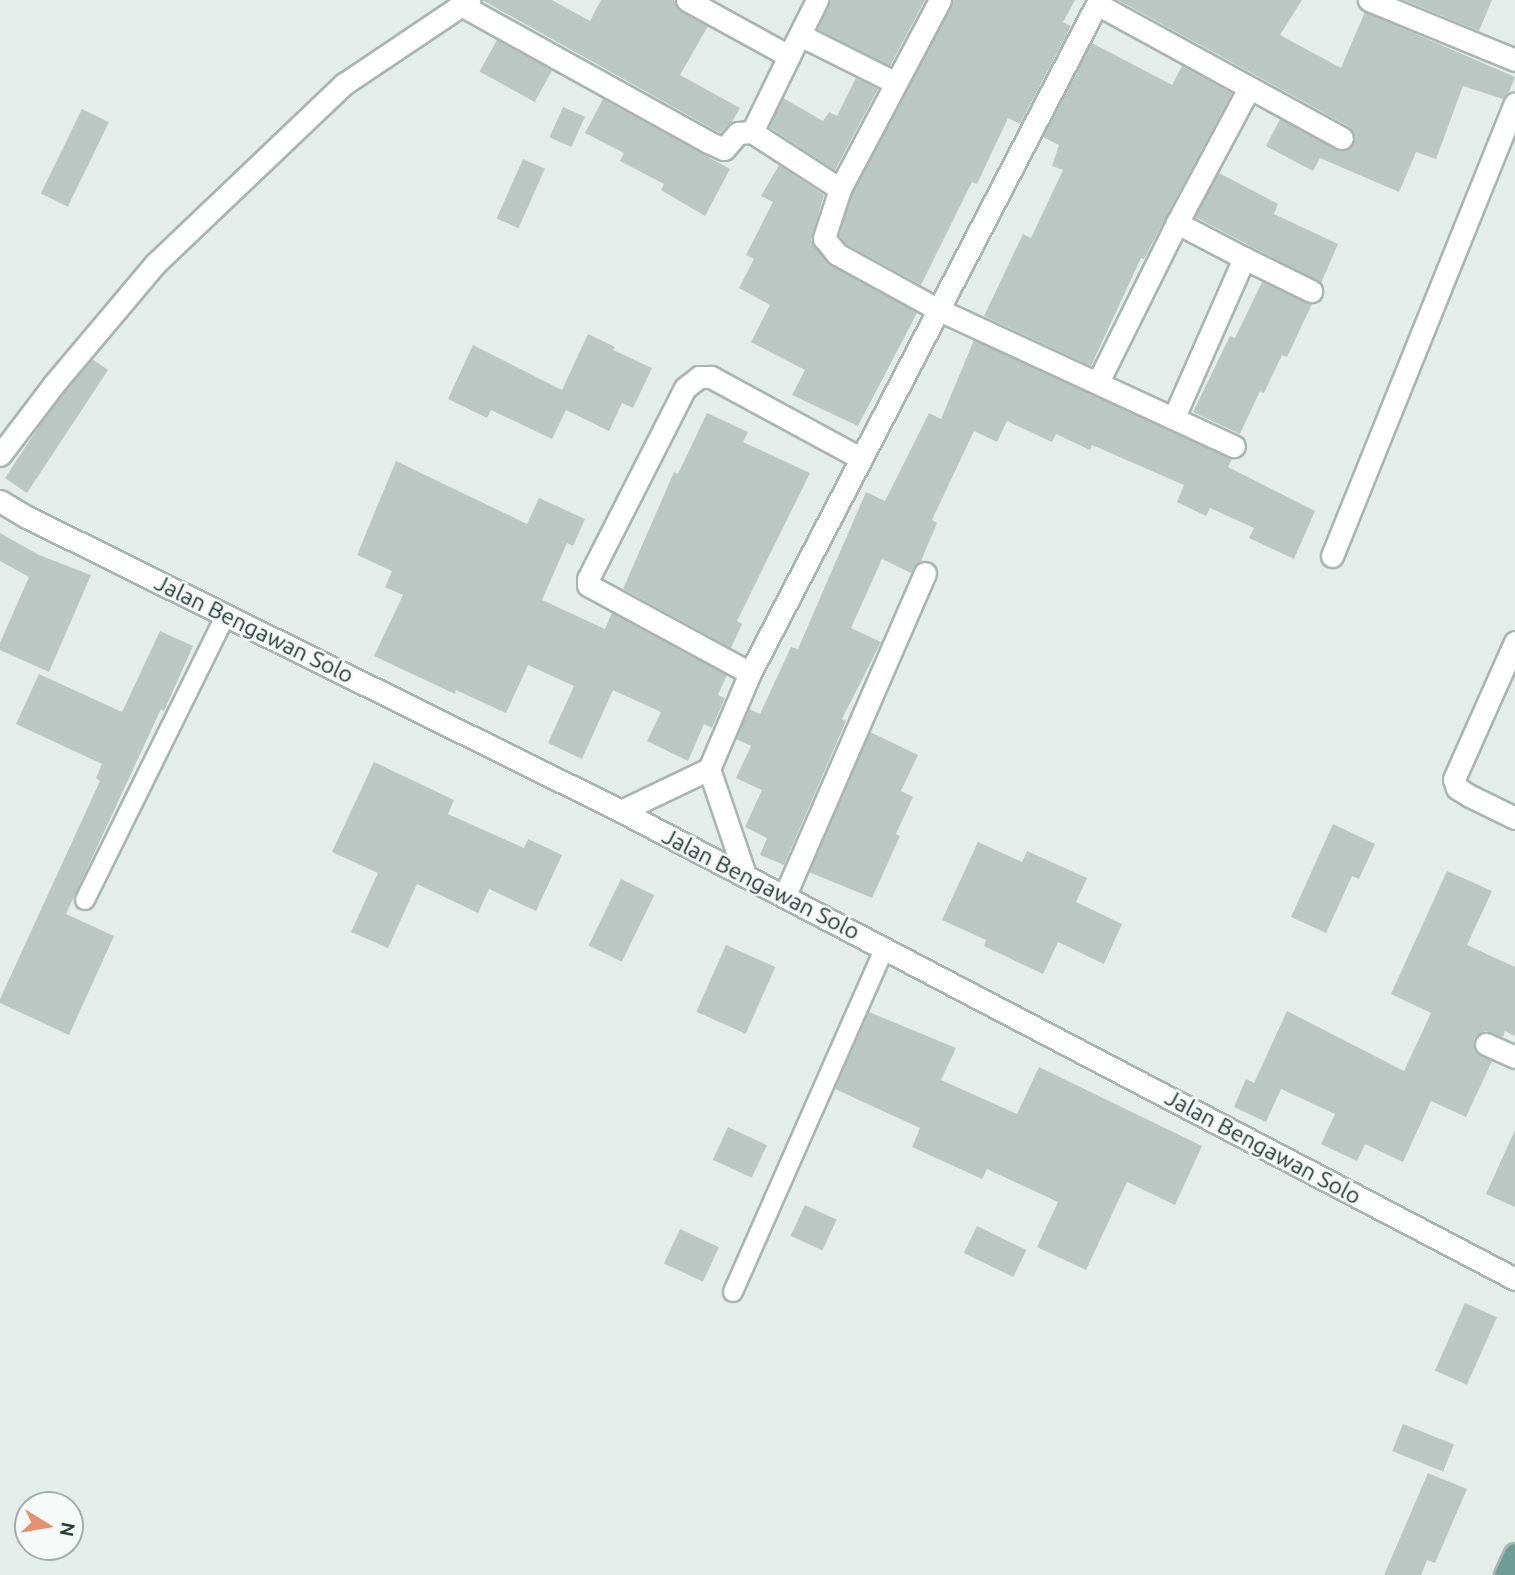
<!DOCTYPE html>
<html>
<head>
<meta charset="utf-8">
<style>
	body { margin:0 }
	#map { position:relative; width:1515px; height:1575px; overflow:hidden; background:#e5edea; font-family:Ubuntu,sans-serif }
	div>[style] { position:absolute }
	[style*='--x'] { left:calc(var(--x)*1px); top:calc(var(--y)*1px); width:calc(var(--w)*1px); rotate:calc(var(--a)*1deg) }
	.building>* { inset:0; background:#bbc7c3; transform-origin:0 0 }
	.roads { filter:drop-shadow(2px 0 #a8b5b1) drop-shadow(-2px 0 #a8b5b1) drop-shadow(0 2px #a8b5b1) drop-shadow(0 -2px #a8b5b1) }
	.lane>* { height:18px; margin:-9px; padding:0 9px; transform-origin:9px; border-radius:9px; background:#fff }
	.street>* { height:21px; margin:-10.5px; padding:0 10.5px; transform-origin:10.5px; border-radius:10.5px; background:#fff }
	.secondary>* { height:21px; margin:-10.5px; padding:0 10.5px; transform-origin:10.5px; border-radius:10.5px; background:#fff }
	.primary>* { height:21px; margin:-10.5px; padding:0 10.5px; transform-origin:10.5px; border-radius:10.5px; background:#6f9d95 }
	span { translate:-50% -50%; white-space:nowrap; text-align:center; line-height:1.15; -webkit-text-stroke:5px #f5f9f8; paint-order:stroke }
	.street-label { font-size:23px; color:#263d38 }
	.north { position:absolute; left:14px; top:1491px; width:70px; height:70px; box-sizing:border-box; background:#f5f9f8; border:2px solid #a2aeab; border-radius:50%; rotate:101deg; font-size:19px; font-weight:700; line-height:28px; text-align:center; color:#263d38 }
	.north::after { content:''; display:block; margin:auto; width:24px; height:32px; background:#e2936d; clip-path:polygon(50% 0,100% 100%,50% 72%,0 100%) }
</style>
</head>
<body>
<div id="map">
	<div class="building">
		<i style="clip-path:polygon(482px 0,552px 0,590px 21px,601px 0,674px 0,680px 11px,708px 26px,680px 75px,740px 108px,732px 122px,720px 133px)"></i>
		<i style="clip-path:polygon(830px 0,925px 0,890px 66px,817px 29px)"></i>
		<i style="clip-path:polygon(953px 0,1075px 0,1063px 22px,1071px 26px,1020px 124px,1008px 118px,977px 184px,972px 182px,921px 285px,846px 244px,839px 235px,852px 194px)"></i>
		<i style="clip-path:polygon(1118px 0,1302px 0,1280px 35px,1341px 68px,1365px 12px,1515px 77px,1509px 92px,1503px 99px,1463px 86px,1436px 159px,1416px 152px,1399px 192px,1320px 158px,1313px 171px,1266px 146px,1280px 119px,1342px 151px,1349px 149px,1355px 137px,1348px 126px)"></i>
		<i style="clip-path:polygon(1404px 0,1492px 0,1479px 31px)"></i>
		<i style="left:497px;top:40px;width:63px;height:36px;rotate:29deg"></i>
		<i style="clip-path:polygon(1092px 43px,1172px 85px,1182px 66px,1232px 93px,1144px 259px,1141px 258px,1091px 366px,984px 316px,1023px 234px,1031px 238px,1063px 170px,1052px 166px,1059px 145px,1043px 137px)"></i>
		<i style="clip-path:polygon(856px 78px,878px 89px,835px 170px,769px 127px,783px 98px,823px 121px,829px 112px,837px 116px)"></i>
		<i style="clip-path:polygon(603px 99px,730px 169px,705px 216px,661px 190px,664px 184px,620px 161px,624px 153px,585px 133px)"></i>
		<i style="left:563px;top:107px;width:24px;height:33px;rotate:24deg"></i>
		<i style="left:82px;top:109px;width:30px;height:94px;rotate:26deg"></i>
		<i style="left:523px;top:159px;width:24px;height:65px;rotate:24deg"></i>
		<i style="clip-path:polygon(779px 165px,824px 195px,811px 240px,827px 262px,917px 313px,858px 426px,792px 395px,805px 370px,751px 342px,770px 305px,739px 288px,754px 259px,746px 255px,773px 202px,761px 196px)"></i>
		<i style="clip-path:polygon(1219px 173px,1278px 204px,1274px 214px,1338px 244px,1321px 283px,1195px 217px)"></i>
		<i style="clip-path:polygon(1262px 282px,1312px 304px,1287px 357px,1282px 355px,1264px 393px,1260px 391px,1240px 434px,1193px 412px,1230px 336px,1235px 338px)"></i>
		<i style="clip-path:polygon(588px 334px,615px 347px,613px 350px,652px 368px,633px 408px,622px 403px,609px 431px,566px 410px,552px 439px,491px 410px,487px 418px,448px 399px,473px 345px,562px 390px)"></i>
		<i style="clip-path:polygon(974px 340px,1232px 459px,1228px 467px,1315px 511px,1294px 559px,1249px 538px,1254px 528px,1210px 508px,1206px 516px,1177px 502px,1184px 485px,1092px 445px,1090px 450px,1056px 434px,1052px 442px,1007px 421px,997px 442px,974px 431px,932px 520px,937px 523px,921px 561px,911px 573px,882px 559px,851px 628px,881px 642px,842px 719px,846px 721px,784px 865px,760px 855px,767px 838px,745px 827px,762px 790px,736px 778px,751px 746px,736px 739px,749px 709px,760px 714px,791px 647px,798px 649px,866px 492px,885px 501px,929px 413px,941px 419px)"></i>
		<i style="clip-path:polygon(92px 359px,108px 370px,27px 493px,5px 478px,45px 417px)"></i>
		<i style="clip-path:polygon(707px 413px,748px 432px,743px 442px,810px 473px,737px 621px,742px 624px,731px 648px,623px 589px,674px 472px,678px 474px)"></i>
		<i style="clip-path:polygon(396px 461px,527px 524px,539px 498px,585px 519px,573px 546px,567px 543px,542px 600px,605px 629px,612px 613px,727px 675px,718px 695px,725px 698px,712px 728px,704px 724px,688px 761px,647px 741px,661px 712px,613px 690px,582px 759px,548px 743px,574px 686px,528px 665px,506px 713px,456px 690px,455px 694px,374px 656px,403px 595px,385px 587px,392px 571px,357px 555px)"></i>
		<i style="clip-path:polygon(0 533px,39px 555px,91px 575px,49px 672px,0 650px,0 643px,29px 577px,0 561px)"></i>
		<i style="clip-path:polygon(160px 631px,193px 646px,164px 711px,161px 709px,66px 914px,114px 936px,69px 1035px,0 1003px,0 999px,100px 781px,96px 778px,102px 764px,16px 724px,39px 674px,122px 712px)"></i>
		<i style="clip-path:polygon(870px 732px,918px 755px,901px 791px,913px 797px,896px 834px,900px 836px,872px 898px,809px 872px)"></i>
		<i style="clip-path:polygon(374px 762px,454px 800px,448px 814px,524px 848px,528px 839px,562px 855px,536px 911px,489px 889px,478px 913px,417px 884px,388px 948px,351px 932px,378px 873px,332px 852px)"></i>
		<i style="clip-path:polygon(1333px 824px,1375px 844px,1359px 879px,1352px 876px,1326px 933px,1291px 917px)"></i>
		<i style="clip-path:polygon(978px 842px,1022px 862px,1027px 851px,1087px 878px,1076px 902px,1122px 924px,1104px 964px,1058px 942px,1043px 974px,984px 946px,986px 940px,942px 920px)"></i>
		<i style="clip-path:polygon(1447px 871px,1492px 891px,1467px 945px,1515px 967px,1515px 1036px,1505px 1031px,1503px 1037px,1485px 1031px,1474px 1038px,1476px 1052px,1492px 1061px,1466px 1117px,1431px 1101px,1403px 1162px,1365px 1144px,1357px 1161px,1321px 1144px,1335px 1114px,1281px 1089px,1266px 1122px,1234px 1107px,1246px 1079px,1254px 1083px,1287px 1011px,1404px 1071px,1431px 1013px,1391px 994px)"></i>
		<i style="left:621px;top:879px;width:37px;height:74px;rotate:26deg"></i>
		<i style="left:726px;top:945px;width:54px;height:73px;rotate:24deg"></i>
		<i style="clip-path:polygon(869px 1012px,956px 1048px,941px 1080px,1017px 1114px,1039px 1067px,1202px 1146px,1175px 1205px,1127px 1182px,1086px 1270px,1037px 1247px,1058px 1202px,987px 1169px,982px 1179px,912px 1147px,920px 1128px,835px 1089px)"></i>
		<i style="left:728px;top:1127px;width:43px;height:36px;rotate:25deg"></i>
		<i style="clip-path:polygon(1515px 1130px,1515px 1207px,1486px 1194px)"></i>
		<i style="left:805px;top:1205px;width:35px;height:34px;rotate:25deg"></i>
		<i style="left:977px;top:1226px;width:55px;height:30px;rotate:26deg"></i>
		<i style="left:680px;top:1229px;width:43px;height:38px;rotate:25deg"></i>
		<i style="left:1465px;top:1303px;width:35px;height:74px;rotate:24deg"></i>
		<i style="left:1403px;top:1424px;width:55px;height:29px;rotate:22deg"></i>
		<i style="clip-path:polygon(1428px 1473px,1467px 1489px,1435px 1563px,1427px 1560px,1421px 1575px,1384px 1575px)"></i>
	</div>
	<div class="roads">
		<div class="lane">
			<i style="--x:85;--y:900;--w:318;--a:-63.7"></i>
			<i style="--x:733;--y:1292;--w:376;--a:-66.2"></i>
		</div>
		<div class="street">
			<i style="--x:687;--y:0;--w:116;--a:28.8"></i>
			<i style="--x:789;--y:56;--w:63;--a:-63.4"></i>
			<i style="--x:940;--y:0;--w:214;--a:117.9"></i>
			<i style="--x:840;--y:189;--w:52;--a:108.1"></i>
			<i style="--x:824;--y:238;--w:21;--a:51"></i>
			<i style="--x:837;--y:254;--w:114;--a:28.8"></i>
			<i style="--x:937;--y:309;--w:327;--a:24.8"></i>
			<i style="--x:1369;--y:0;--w:158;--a:22.3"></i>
			<i style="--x:1097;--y:4;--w:279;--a:28.7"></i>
			<i style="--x:463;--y:6;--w:280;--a:29"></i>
			<i style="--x:708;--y:142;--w:17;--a:24"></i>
			<i style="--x:724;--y:149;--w:21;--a:-49"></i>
			<i style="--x:738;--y:133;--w:14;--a:-4"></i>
			<i style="--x:752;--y:132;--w:105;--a:32.9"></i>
			<i style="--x:800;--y:35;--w:107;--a:26.6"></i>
			<i style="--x:752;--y:132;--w:85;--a:-64"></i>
			<i style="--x:1244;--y:258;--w:75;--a:26.2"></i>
			<i style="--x:1098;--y:382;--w:178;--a:-63.6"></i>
			<i style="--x:1177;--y:223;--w:153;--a:-61.9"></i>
			<i style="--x:1174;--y:417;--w:174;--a:-66.2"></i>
			<i style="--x:1244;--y:258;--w:76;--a:-152.4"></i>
			<i style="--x:0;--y:455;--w:89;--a:-52.7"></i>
			<i style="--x:54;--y:384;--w:158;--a:-49.9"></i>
			<i style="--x:156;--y:263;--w:260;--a:-43.6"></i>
			<i style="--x:344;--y:84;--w:151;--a:-33.9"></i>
			<i style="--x:0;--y:501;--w:31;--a:31"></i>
			<i style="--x:1332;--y:556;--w:488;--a:-68"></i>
			<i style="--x:1515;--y:642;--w:150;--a:114"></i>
			<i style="--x:1454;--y:779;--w:9;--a:72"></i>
			<i style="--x:1457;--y:788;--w:15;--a:32"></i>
			<i style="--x:1470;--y:796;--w:50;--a:26.1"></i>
			<i style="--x:750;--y:673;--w:184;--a:-151.5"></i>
			<i style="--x:588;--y:585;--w:6;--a:-90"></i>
			<i style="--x:588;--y:579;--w:214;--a:-63.1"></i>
			<i style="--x:685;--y:388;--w:18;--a:-38"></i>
			<i style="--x:699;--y:377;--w:12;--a:0"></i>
			<i style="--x:711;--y:377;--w:170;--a:28.5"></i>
			<i style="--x:709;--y:769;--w:112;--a:71.2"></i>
			<i style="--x:621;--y:811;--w:98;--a:-25.5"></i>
			<i style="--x:709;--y:769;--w:104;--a:-66.9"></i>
			<i style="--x:750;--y:673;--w:758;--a:-62.59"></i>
			<i style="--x:785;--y:895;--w:351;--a:-66.5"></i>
			<i style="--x:1486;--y:1044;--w:32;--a:24"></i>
		</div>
		<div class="secondary">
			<i style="--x:27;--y:517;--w:663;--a:26.33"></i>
			<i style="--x:621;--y:811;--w:1009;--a:27.63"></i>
		</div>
		<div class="primary">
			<i style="--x:1505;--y:1575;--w:23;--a:-65"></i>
		</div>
	</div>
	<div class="street-label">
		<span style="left:254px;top:629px;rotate:26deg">Jalan Bengawan Solo</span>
		<span style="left:761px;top:884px;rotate:27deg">Jalan Bengawan Solo</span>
		<span style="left:1263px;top:1147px;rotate:28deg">Jalan Bengawan Solo</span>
	</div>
	<div class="north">N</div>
</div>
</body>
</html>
